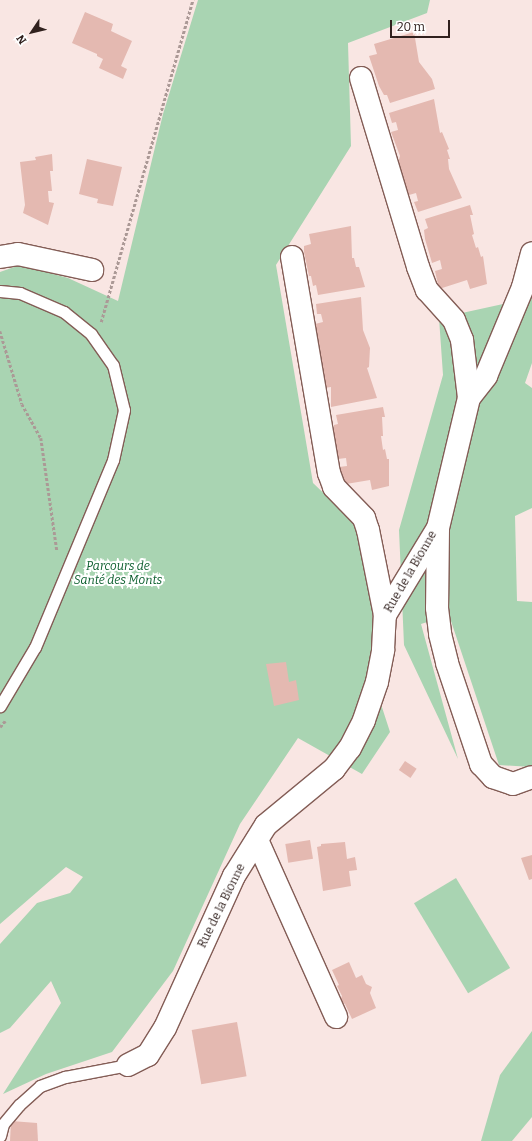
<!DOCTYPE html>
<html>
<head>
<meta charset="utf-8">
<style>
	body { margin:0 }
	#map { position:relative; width:532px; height:1141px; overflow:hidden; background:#f9e6e3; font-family:Bitter,serif }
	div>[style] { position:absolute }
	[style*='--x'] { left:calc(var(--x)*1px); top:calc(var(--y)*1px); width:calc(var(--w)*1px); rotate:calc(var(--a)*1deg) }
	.green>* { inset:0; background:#a9d4b2; transform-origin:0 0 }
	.building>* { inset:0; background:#e4b9b1; transform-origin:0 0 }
	.path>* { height:2.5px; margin-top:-1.25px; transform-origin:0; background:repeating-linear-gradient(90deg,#ab9996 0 3px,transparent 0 5px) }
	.roads { filter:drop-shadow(1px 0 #835d56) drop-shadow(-1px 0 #835d56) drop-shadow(0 1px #835d56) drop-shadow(0 -1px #835d56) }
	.service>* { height:11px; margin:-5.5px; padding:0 5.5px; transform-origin:5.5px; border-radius:5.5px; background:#fff }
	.minor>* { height:22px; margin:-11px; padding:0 11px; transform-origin:11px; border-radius:11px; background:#fff }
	span { translate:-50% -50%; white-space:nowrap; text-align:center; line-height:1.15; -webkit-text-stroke:4px #fff; paint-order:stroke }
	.park-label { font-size:12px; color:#0a5d2c; font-style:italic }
	.street-label { font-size:12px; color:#31211e }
	.north { position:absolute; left:12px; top:12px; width:40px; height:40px; -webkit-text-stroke:3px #fff; paint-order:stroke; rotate:235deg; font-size:11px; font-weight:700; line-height:16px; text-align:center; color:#31211e }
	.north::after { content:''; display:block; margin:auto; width:14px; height:18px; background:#31211e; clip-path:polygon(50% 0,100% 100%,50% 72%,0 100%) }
	.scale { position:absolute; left:390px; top:20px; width:60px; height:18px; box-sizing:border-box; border:2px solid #31211e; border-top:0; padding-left:5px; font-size:12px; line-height:14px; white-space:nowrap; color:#31211e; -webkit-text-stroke:3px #fff; paint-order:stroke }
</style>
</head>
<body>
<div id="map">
	<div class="green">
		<i style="clip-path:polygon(198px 0,430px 0,427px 13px,348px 43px,351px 146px,276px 265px,313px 483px,358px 526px,371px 596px,378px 695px,390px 732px,362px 774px,298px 738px,240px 824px,173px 971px,112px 1052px,46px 1074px,3px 1094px,61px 1003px,51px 981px,10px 1028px,0 1033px,0 944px,37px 903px,70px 893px,83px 877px,66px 867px,0 924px,0 272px,20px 265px,68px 278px,118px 301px,163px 114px)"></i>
		<i style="clip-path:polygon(532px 294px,532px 363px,525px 383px,532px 388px,532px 508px,515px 516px,517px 601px,532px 602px,532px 767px,499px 765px,449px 615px,421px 624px,458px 759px,404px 645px,399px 530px,443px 375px,439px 318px,530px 298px)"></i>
		<i style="left:456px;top:878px;width:105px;height:49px;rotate:59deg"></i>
		<i style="clip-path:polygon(532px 1031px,532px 1117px,512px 1141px,481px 1141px,500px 1075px)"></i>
	</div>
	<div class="building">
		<i style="clip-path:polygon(85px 12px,113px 24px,111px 31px,132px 41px,121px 66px,127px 69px,123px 79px,99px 68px,103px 59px,97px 56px,97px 54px,72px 43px)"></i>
		<i style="clip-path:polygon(414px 32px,419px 62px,432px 79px,435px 89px,390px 103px,387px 95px,384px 95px,379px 86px,369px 56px,377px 54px,374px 44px)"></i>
		<i style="clip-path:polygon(434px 99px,440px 133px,442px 132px,449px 149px,447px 150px,450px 159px,448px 159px,449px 169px,462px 198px,418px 212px,414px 202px,418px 201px,416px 193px,409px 195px,398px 163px,400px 156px,391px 132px,398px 130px,396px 122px,392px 123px,389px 113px)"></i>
		<i style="clip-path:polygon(52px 154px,53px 171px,50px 171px,52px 191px,48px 191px,49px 202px,54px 203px,48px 225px,23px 213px,25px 205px,20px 162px,36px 160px,35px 157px)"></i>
		<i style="clip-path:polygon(87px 159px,122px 167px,113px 206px,97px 203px,98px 199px,79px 194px)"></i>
		<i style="clip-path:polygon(470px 205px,473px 215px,470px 215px,474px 234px,472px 235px,476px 248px,478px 247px,481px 257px,483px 256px,487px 284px,470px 289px,467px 280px,439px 289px,435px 271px,442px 269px,440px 260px,432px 263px,425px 239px,424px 230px,428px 228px,425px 219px)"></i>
		<i style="clip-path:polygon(351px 226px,352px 258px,354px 258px,356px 267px,359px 267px,365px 287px,318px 295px,316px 285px,313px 286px,311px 276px,309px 276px,304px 252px,304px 246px,311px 244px,309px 234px)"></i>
		<i style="clip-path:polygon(361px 297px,363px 330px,370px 348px,369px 367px,367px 368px,377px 398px,331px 407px,331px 387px,324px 388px,322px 364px,320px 365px,318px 356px,320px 348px,315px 324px,323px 322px,321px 314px,317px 314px,316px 304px)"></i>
		<i style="clip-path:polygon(383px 407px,385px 417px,382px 417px,383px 436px,381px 436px,383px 450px,385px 449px,387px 459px,389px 459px,389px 486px,372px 490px,370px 480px,340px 485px,339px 467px,347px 466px,346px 458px,338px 459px,334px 434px,334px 425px,338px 424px,336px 415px)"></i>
		<i style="clip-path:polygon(286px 662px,289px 682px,296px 680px,299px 700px,274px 706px,266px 664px)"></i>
		<i style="left:405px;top:761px;width:14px;height:11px;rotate:34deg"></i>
		<i style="left:310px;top:840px;width:19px;height:25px;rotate:81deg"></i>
		<i style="clip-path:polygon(345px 842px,347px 859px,355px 857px,357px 870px,349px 871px,351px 886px,323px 891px,317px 847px,321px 846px,321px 844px)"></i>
		<i style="clip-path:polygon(532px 855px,532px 879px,529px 880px,521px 858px)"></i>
		<i style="clip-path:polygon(349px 962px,356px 978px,362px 975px,366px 984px,372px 987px,370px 993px,376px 1008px,352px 1019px,345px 1004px,340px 1001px,342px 996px,337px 986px,339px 985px,332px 970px)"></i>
		<i style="left:237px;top:1022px;width:55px;height:46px;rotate:80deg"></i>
		<i style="clip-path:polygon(11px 1121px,37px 1123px,38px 1141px,10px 1141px)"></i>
	</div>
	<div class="path">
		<i style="--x:101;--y:322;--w:335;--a:-74.1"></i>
		<i style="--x:0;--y:331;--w:76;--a:73.2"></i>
		<i style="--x:22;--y:404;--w:39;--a:61"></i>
		<i style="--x:41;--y:438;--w:114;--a:81.9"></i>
		<i style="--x:0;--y:727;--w:8;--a:-50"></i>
	</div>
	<div class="roads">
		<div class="service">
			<i style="--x:0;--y:291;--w:20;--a:6"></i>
			<i style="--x:20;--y:293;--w:48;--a:23.4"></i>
			<i style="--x:64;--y:312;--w:35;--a:39"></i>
			<i style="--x:91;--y:334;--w:38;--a:55"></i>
			<i style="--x:113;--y:365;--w:46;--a:76.3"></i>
			<i style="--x:124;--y:410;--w:51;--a:102.4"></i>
			<i style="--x:113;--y:460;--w:203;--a:112.6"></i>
			<i style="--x:35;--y:647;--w:69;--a:120.7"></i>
			<i style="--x:0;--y:1136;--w:12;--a:-76"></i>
			<i style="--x:3;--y:1124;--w:25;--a:-50"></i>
			<i style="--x:19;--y:1105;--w:28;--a:-42"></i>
			<i style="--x:40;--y:1086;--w:27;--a:-20"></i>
			<i style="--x:65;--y:1077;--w:64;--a:-10.8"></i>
		</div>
		<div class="minor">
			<i style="--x:361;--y:78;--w:197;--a:73.2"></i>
			<i style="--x:418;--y:267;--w:25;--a:69"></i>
			<i style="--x:427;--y:290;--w:40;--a:48"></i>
			<i style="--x:454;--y:320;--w:22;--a:68"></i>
			<i style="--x:462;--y:340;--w:58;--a:83.1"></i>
			<i style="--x:0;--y:257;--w:18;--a:-9"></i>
			<i style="--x:18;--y:254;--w:76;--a:12.2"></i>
			<i style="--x:292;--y:257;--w:219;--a:80.3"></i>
			<i style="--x:329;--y:473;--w:15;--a:70"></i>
			<i style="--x:334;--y:487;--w:43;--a:45.9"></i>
			<i style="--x:364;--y:518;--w:13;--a:72"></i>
			<i style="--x:368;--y:530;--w:87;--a:78.7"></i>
			<i style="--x:438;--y:529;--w:79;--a:90.7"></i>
			<i style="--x:437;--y:608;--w:26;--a:83"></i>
			<i style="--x:440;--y:634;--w:30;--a:76"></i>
			<i style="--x:447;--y:663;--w:107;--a:71.4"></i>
			<i style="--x:481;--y:764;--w:18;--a:47"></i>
			<i style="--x:493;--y:777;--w:21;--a:19"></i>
			<i style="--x:513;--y:784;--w:20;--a:-20"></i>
			<i style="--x:257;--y:840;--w:194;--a:65.9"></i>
			<i style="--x:128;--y:1065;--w:22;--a:-27"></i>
			<i style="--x:148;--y:1055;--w:32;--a:-58"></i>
			<i style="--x:165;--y:1028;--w:167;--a:-65.6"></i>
			<i style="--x:234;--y:876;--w:60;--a:-57.9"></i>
			<i style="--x:266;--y:825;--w:88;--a:-39.5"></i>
			<i style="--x:334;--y:769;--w:26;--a:-53"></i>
			<i style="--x:350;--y:748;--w:31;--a:-63"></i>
			<i style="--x:364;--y:720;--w:40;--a:-71.1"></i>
			<i style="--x:377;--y:682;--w:33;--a:-79"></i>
			<i style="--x:383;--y:650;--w:35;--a:-87"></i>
			<i style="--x:385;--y:615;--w:102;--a:-58.7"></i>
			<i style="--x:438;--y:528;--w:134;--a:-76.6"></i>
			<i style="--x:469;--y:398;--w:28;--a:-52"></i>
			<i style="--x:486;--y:376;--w:96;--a:-67.4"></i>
			<i style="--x:523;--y:287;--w:35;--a:-75"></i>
		</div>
	</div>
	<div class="park-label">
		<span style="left:118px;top:574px">Parcours de<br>Santé des Monts</span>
	</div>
	<div class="street-label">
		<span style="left:411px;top:572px;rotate:-60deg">Rue de la Bionne</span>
		<span style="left:222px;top:906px;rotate:-64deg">Rue de la Bionne</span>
	</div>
	<div class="north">N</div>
	<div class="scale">20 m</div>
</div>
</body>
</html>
